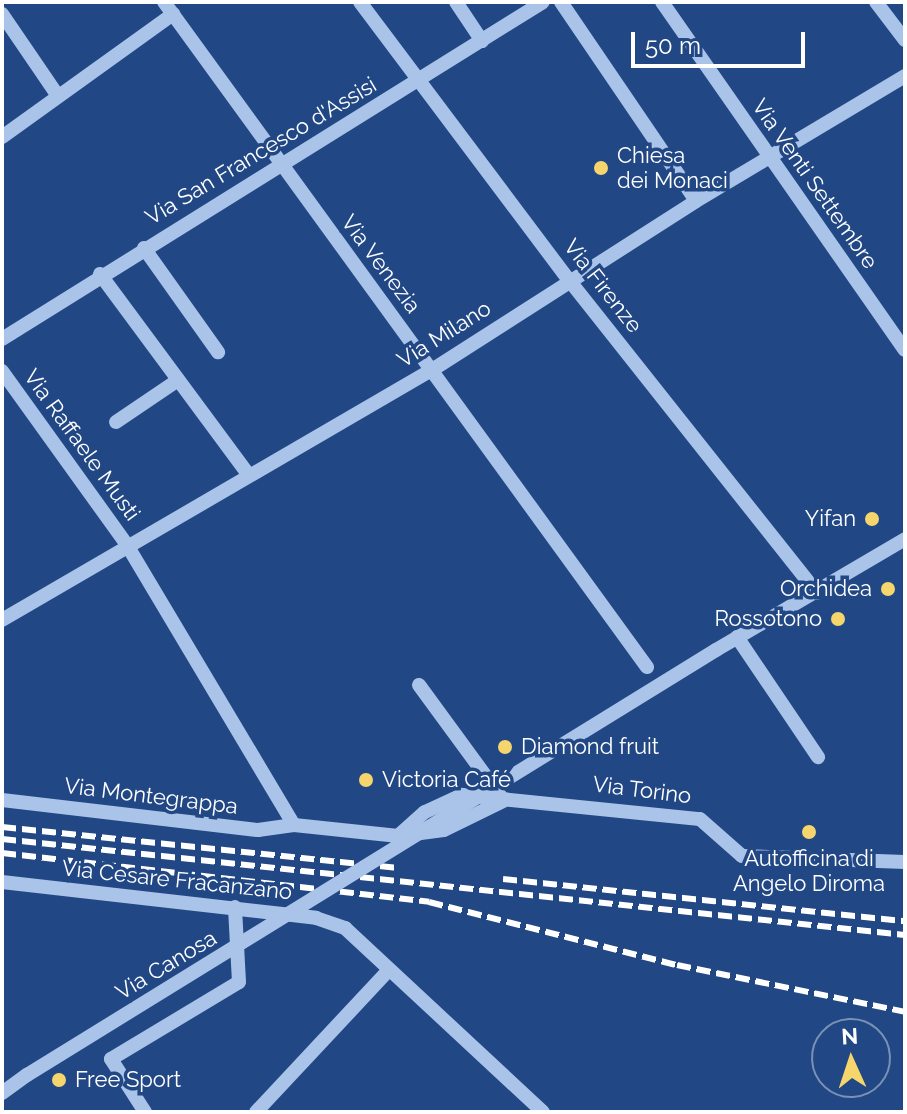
<!DOCTYPE html>
<html>
<head>
<meta charset="utf-8">
<style>
	body { margin:0 }
	#map { position:relative; width:907px; height:1114px; overflow:hidden; background:#214785; font-family:Raleway,sans-serif }
	div>[style] { position:absolute }
	[style*='--x'] { left:calc(var(--x)*1px); top:calc(var(--y)*1px); width:calc(var(--w)*1px); rotate:calc(var(--a)*1deg) }
	.minor>* { height:14px; margin:-7px; padding:0 7px; transform-origin:7px; border-radius:7px; background:#aac3e9 }
	.rail>* { height:6px; margin-top:-3px; transform-origin:0; background:repeating-linear-gradient(90deg,#fff 0 14px,transparent 0 20px) }
	.minor-bridge>* { height:14px; margin:-7px; padding:0 7px; transform-origin:7px; border-radius:7px; background:#aac3e9 }
	.dots>* { width:22px; height:22px; translate:-50% -50%; box-sizing:border-box; border:4px solid #214785; border-radius:50% }
	span { translate:-50% -50%; white-space:nowrap; text-align:center; line-height:1.15; -webkit-text-stroke:7px #214785; paint-order:stroke }
	.street-label { font-size:22px; color:#fff }
	.poi-label { font-size:22px; color:#fff }
	.left { translate:0 -50%; text-align:left }
	.right { translate:-100% -50%; text-align:right }
	.frame { position:absolute; inset:0; border:4px solid #fff; pointer-events:none }
	.north { position:absolute; left:811px; top:1018px; width:80px; height:80px; box-sizing:border-box; background:#214785; border:2px solid #7a91b6; border-radius:50%; rotate:357deg; font-size:22px; font-weight:700; line-height:32px; text-align:center; color:#fff }
	.north::after { content:''; display:block; margin:auto; width:28px; height:36px; background:#f6d66c; clip-path:polygon(50% 0,100% 100%,50% 72%,0 100%) }
	.scale { position:absolute; left:631px; top:32px; width:174px; height:36px; box-sizing:border-box; border:4px solid #fff; border-top:0; padding-left:10px; font-size:24px; line-height:28px; white-space:nowrap; color:#fff; -webkit-text-stroke:6px #214785; paint-order:stroke }
</style>
</head>
<body>
<div id="map">
	<div class="minor">
		<i style="--x:164;--y:2;--w:822;--a:54.01"></i>
		<i style="--x:360;--y:2;--w:348;--a:53.1"></i>
		<i style="--x:569;--y:280;--w:399;--a:51.6"></i>
		<i style="--x:456;--y:2;--w:47;--a:56.3"></i>
		<i style="--x:561;--y:2;--w:240;--a:55.8"></i>
		<i style="--x:662;--y:2;--w:424;--a:55.1"></i>
		<i style="--x:876;--y:2;--w:48;--a:52.7"></i>
		<i style="--x:2;--y:14;--w:99;--a:55.7"></i>
		<i style="--x:2;--y:137;--w:211;--a:-35.7"></i>
		<i style="--x:144;--y:248;--w:128;--a:54.6"></i>
		<i style="--x:100;--y:274;--w:250;--a:53.5"></i>
		<i style="--x:2;--y:339;--w:637;--a:-31.92"></i>
		<i style="--x:2;--y:371;--w:214;--a:54.3"></i>
		<i style="--x:127;--y:545;--w:326;--a:59.2"></i>
		<i style="--x:116;--y:422;--w:75;--a:-34.1"></i>
		<i style="--x:2;--y:620;--w:497;--a:-30.2"></i>
		<i style="--x:432;--y:370;--w:313;--a:-32.6"></i>
		<i style="--x:696;--y:201;--w:244;--a:-30.9"></i>
		<i style="--x:737;--y:637;--w:145;--a:56"></i>
		<i style="--x:716;--y:650;--w:219;--a:-30.4"></i>
		<i style="--x:419;--y:685;--w:139;--a:53.8"></i>
		<i style="--x:2;--y:800;--w:258;--a:6.7"></i>
		<i style="--x:258;--y:830;--w:36;--a:-8"></i>
		<i style="--x:294;--y:825;--w:105;--a:6"></i>
		<i style="--x:398;--y:836;--w:46;--a:-7.4"></i>
		<i style="--x:444;--y:830;--w:66;--a:-26.2"></i>
		<i style="--x:398;--y:836;--w:36;--a:-42"></i>
		<i style="--x:425;--y:812;--w:41;--a:-24.7"></i>
		<i style="--x:462;--y:795;--w:239;--a:5.8"></i>
		<i style="--x:700;--y:819;--w:56;--a:41.4"></i>
		<i style="--x:742;--y:856;--w:163;--a:2.1"></i>
		<i style="--x:2;--y:882;--w:316;--a:6.5"></i>
		<i style="--x:316;--y:918;--w:31;--a:19"></i>
		<i style="--x:345;--y:928;--w:270;--a:42.9"></i>
		<i style="--x:2;--y:1093;--w:31;--a:-36"></i>
		<i style="--x:145;--y:1112;--w:63;--a:-122.7"></i>
		<i style="--x:111;--y:1059;--w:149;--a:-31"></i>
		<i style="--x:239;--y:982;--w:75;--a:-93.1"></i>
		<i style="--x:256;--y:1112;--w:193;--a:-46.9"></i>
	</div>
	<div class="rail">
		<i style="--x:2;--y:827;--w:396;--a:5.9"></i>
		<i style="--x:2;--y:839;--w:908;--a:6.07"></i>
		<i style="--x:2;--y:853;--w:430;--a:6.5"></i>
		<i style="--x:429;--y:902;--w:256;--a:14.3"></i>
		<i style="--x:677;--y:965;--w:233;--a:11.6"></i>
		<i style="--x:503;--y:879;--w:404;--a:6"></i>
	</div>
	<div class="minor-bridge">
		<i style="--x:27;--y:1075;--w:810;--a:-31.67"></i>
	</div>
	<div class="dots">
		<i style="left:601px;top:168px;background:#f6d66c"></i>
		<i style="left:872px;top:519px;background:#f6d66c"></i>
		<i style="left:888px;top:589px;background:#f6d66c"></i>
		<i style="left:838px;top:619px;background:#f6d66c"></i>
		<i style="left:505px;top:747px;background:#f6d66c"></i>
		<i style="left:366px;top:780px;background:#f6d66c"></i>
		<i style="left:809px;top:832px;background:#f6d66c"></i>
		<i style="left:59px;top:1080px;background:#f6d66c"></i>
	</div>
	<div class="street-label">
		<span style="left:261px;top:151px;rotate:-31deg">Via San Francesco d'Assisi</span>
		<span style="left:815px;top:184px;rotate:55deg">Via Venti Settembre</span>
		<span style="left:381px;top:264px;rotate:53deg">Via Venezia</span>
		<span style="left:603px;top:286px;rotate:52deg">Via Firenze</span>
		<span style="left:444px;top:334px;rotate:-32deg">Via Milano</span>
		<span style="left:82px;top:445px;rotate:54deg">Via Raffaele Musti</span>
		<span style="left:642px;top:790px;rotate:7deg">Via Torino</span>
		<span style="left:151px;top:796px;rotate:7deg">Via Montegrappa</span>
		<span style="left:177px;top:880px;rotate:6deg">Via Cesare Fracanzano</span>
		<span style="left:166px;top:965px;rotate:-31deg">Via Canosa</span>
	</div>
	<div class="poi-label">
		<span class="left" style="left:617px;top:168px">Chiesa<br>dei Monaci</span>
		<span class="right" style="left:856px;top:519px">Yifan</span>
		<span class="right" style="left:872px;top:589px">Orchidea</span>
		<span class="right" style="left:822px;top:619px">Rossotono</span>
		<span class="left" style="left:521px;top:747px">Diamond fruit</span>
		<span class="left" style="left:382px;top:780px">Victoria Café</span>
		<span style="left:809px;top:871px">Autofficina di<br>Angelo Diroma</span>
		<span class="left" style="left:75px;top:1080px">Free Sport</span>
	</div>
	<div class="frame"></div>
	<div class="north">N</div>
	<div class="scale">50 m</div>
</div>
</body>
</html>
